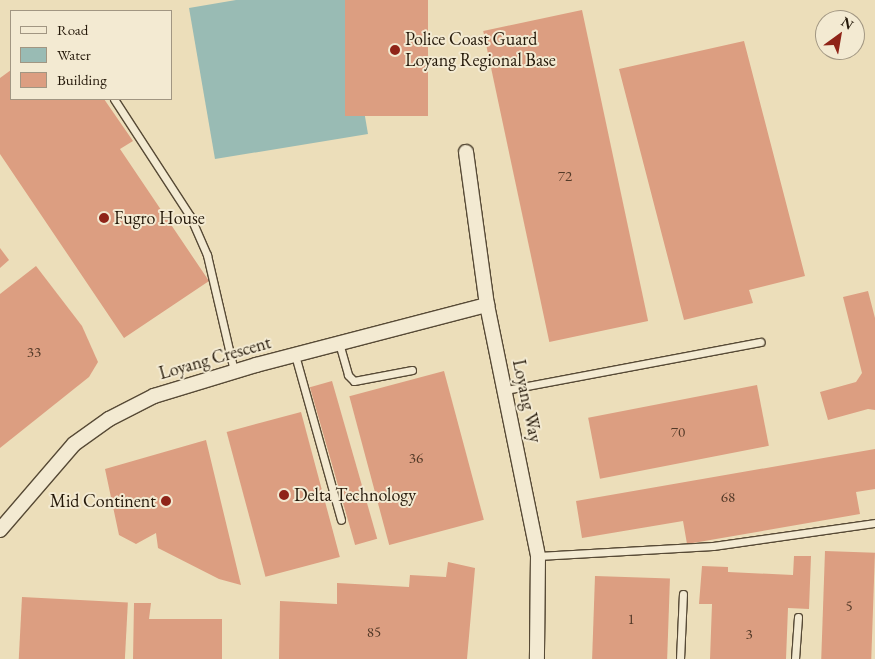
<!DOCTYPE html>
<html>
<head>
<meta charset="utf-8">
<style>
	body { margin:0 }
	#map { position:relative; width:875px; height:659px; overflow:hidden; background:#ecdeba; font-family:"EB Garamond",serif }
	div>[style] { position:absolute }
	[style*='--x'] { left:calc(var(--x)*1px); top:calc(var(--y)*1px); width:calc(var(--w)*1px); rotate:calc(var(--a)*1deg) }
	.water>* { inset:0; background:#99bbb4 }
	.building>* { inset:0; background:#dc9e81; transform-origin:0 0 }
	.roads { filter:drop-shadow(1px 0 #574a36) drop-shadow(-1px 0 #574a36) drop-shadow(0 1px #574a36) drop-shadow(0 -1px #574a36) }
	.lane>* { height:7px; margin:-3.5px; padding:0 3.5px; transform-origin:3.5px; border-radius:3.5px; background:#f3ead2 }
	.street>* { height:14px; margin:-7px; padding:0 7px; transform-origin:7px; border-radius:7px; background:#f3ead2 }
	.dots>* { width:14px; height:14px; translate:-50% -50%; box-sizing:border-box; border:2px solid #f3ead2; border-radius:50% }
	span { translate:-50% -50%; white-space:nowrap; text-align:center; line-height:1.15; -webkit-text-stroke:4px #f3ead2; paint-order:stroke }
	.number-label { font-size:15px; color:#533a28 }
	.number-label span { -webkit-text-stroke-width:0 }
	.poi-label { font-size:18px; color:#25190a }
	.left { translate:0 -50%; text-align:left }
	.right { translate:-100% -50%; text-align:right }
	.street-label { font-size:18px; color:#25190a }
	.legend { position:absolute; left:10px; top:10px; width:162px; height:90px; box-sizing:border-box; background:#f3ead2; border:1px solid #a19682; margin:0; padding:6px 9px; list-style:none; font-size:15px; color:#25190a }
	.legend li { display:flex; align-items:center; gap:10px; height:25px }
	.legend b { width:25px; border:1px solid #a19682 }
	.north { position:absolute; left:815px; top:10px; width:50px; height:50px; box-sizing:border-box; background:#f3ead2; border:1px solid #a19682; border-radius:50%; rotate:32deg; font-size:14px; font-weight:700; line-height:20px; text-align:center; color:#25190a }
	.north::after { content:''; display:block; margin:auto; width:18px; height:22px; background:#8f2418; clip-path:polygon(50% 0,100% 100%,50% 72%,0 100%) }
</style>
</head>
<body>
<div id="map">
	<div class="water">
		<i style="clip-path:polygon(236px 0,345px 0,368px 134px,215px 159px,189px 8px)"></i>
	</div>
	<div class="building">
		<i style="left:345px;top:0;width:83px;height:116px"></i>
		<i style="left:582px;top:10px;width:318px;height:101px;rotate:78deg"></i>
		<i style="clip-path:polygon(744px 41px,805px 276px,749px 290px,753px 303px,684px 320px,619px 69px)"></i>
		<i style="clip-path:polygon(11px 70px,11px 99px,104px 99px,133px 141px,120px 149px,209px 281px,124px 338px,0 154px,0 78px)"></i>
		<i style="clip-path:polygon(0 248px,9px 260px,0 268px)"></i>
		<i style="clip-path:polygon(36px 266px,82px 326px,98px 362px,89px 377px,0 448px,0 294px)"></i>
		<i style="clip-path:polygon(868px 291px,875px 318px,875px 410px,868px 409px,828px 420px,820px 392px,856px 382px,862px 373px,843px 297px)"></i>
		<i style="left:444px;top:371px;width:154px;height:98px;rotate:75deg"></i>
		<i style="left:332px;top:381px;width:164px;height:23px;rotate:74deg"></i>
		<i style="left:757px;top:385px;width:62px;height:172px;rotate:79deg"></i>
		<i style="left:301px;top:412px;width:150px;height:77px;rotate:75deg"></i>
		<i style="clip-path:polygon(206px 440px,241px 585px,219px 579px,158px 548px,156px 533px,136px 544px,119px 535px,105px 469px)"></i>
		<i style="clip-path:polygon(875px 449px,875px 489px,856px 492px,860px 514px,687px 544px,683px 521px,582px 538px,576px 501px)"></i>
		<i style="left:825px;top:551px;width:50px;height:108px;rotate:2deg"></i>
		<i style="clip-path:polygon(794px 556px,811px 556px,809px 609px,788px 608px,786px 659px,710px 659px,712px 604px,699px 604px,702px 566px,728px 567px,728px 572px,793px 575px)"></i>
		<i style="clip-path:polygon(448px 562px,475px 568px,467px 659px,279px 659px,280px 601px,337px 604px,337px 583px,409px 587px,410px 575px,446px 577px)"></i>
		<i style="left:595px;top:576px;width:75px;height:83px;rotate:2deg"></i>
		<i style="left:22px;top:597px;width:106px;height:62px;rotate:3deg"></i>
		<i style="clip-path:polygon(134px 603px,151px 603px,149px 619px,222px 619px,222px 659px,133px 659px)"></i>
	</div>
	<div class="roads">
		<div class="lane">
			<i style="--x:114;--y:99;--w:140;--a:57"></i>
			<i style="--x:190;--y:216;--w:43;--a:66.4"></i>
			<i style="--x:207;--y:255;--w:119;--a:76.9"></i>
			<i style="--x:339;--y:343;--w:33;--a:74"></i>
			<i style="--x:348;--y:375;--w:8;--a:45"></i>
			<i style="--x:354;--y:381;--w:59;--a:-10.7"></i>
			<i style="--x:295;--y:355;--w:171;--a:74.4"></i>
			<i style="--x:506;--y:390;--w:259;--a:-10.7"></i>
			<i style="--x:538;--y:556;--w:175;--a:-3.3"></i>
			<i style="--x:713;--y:546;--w:164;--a:-8.1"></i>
			<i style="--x:680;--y:659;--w:65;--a:-87.4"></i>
			<i style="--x:795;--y:659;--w:42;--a:-85.9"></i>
		</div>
		<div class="street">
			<i style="--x:466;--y:152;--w:154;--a:82.2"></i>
			<i style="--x:487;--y:305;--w:256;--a:78.5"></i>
			<i style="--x:538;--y:556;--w:103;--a:90.6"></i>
			<i style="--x:0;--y:530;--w:113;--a:-49.3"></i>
			<i style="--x:74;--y:444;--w:43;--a:-35.5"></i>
			<i style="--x:109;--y:419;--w:51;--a:-27.1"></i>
			<i style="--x:154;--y:396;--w:107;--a:-16.9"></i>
			<i style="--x:256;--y:365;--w:239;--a:-14.6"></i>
		</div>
	</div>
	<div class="dots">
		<i style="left:395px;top:50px;background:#8f2418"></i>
		<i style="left:104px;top:218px;background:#8f2418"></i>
		<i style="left:284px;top:495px;background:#8f2418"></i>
		<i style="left:166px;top:501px;background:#8f2418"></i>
	</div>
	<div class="number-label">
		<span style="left:565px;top:176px">72</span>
		<span style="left:34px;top:352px">33</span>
		<span style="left:678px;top:432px">70</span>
		<span style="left:416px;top:458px">36</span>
		<span style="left:728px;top:497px">68</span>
		<span style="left:849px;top:606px">5</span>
		<span style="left:631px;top:619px">1</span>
		<span style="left:374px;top:632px">85</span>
		<span style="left:749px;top:634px">3</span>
	</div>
	<div class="poi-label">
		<span class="left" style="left:405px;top:50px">Police Coast Guard<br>Loyang Regional Base</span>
		<span class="left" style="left:114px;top:218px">Fugro House</span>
		<span class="left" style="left:294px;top:495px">Delta Technology</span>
		<span class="right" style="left:156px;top:501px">Mid Continent</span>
	</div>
	<div class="street-label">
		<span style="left:215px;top:358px;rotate:-16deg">Loyang Crescent</span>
		<span style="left:527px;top:401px;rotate:78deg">Loyang Way</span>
	</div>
	<ul class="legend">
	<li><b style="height:6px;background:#f3ead2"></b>Road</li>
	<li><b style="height:14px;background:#99bbb4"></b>Water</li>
	<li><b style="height:14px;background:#dc9e81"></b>Building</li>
	</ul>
	<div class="north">N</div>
</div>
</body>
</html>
